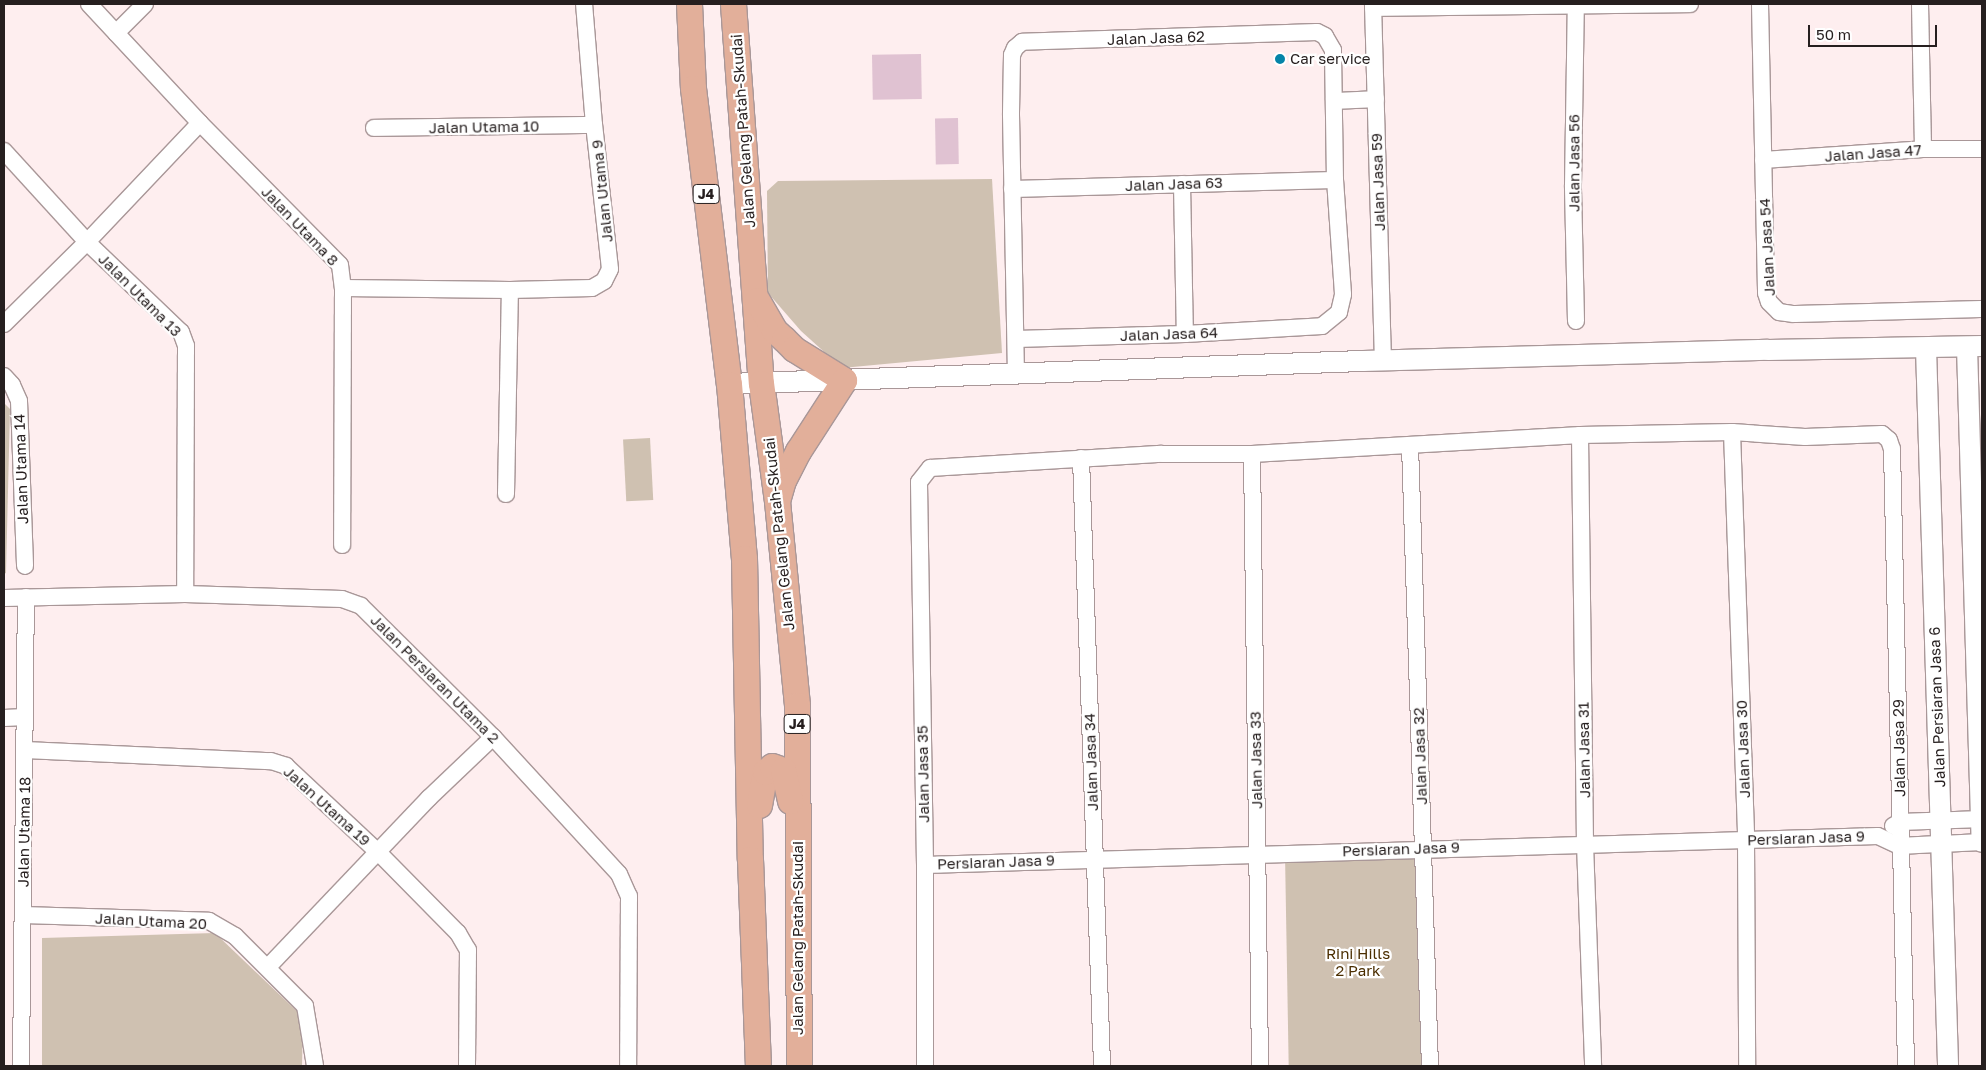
<!DOCTYPE html>
<html>
<head>
<meta charset="utf-8">
<style>
	body { margin:0 }
	#map { position:relative; width:1986px; height:1070px; overflow:hidden; background:#feeeef; font-family:"Golos Text",sans-serif }
	div>[style] { position:absolute }
	[style*='--x'] { left:calc(var(--x)*1px); top:calc(var(--y)*1px); width:calc(var(--w)*1px); rotate:calc(var(--a)*1deg) }
	.green>* { inset:0; background:#cfc1b1; transform-origin:0 0 }
	.building>* { inset:0; background:#e0c2d2; transform-origin:0 0 }
	.roads { filter:drop-shadow(1px 0 #a99798) drop-shadow(-1px 0 #a99798) drop-shadow(0 1px #a99798) drop-shadow(0 -1px #a99798) }
	.minor>* { height:16px; margin:-8px; padding:0 8px; transform-origin:8px; border-radius:8px; background:#fff }
	.tertiary>* { height:20px; margin:-10px; padding:0 10px; transform-origin:10px; border-radius:10px; background:#fff }
	.primary>* { height:25px; margin:-12.5px; padding:0 12.5px; transform-origin:12.5px; border-radius:12.5px; background:#e2af9a }
	.dots>* { width:14px; height:14px; translate:-50% -50%; box-sizing:border-box; border:2px solid #fff; border-radius:50% }
	span { translate:-50% -50%; white-space:nowrap; text-align:center; line-height:1.15; -webkit-text-stroke:4.5px #fff; paint-order:stroke }
	.shield-label span { padding:1px 4px; background:#fff; border:1px solid; border-radius:4px; -webkit-text-stroke-width:0 }
	.shield-label { font-size:14px; color:#261f1f; font-weight:700 }
	.street-label { font-size:15px; color:#261f1f }
	.poi-label { font-size:15px; color:#261f1f }
	.left { translate:0 -50%; text-align:left }
	.park-label { font-size:15px; color:#4b2e00 }
	.frame { position:absolute; inset:0; border:5px solid #261f1f; pointer-events:none }
	.scale { position:absolute; left:1808px; top:25px; width:129px; height:22px; box-sizing:border-box; border:2px solid #261f1f; border-top:0; padding-left:6px; font-size:15px; line-height:18px; white-space:nowrap; color:#261f1f; -webkit-text-stroke:4px #fff; paint-order:stroke }
</style>
</head>
<body>
<div id="map">
	<div class="green">
		<i style="clip-path:polygon(992px 179px,1002px 353px,842px 368px,801px 331px,768px 293px,767px 191px,778px 181px)"></i>
		<i style="clip-path:polygon(4px 403px,10px 409px,6px 573px,4px 574px)"></i>
		<i style="left:650px;top:438px;width:62px;height:27px;rotate:87deg"></i>
		<i style="left:1430px;top:853px;width:213px;height:145px;rotate:89deg"></i>
		<i style="clip-path:polygon(215px 933px,303px 1017px,302px 1066px,42px 1066px,42px 938px)"></i>
	</div>
	<div class="building">
		<i style="left:921px;top:54px;width:45px;height:49px;rotate:89deg"></i>
		<i style="left:958px;top:118px;width:46px;height:23px;rotate:89deg"></i>
	</div>
	<div class="roads">
		<div class="minor">
			<i style="--x:89;--y:4;--w:163;--a:47"></i>
			<i style="--x:200;--y:123;--w:199;--a:45.4"></i>
			<i style="--x:340;--y:265;--w:23;--a:83"></i>
			<i style="--x:343;--y:288;--w:257;--a:90.2"></i>
			<i style="--x:1373;--y:4;--w:356;--a:88.4"></i>
			<i style="--x:1760;--y:4;--w:289;--a:88.8"></i>
			<i style="--x:1766;--y:293;--w:9;--a:72"></i>
			<i style="--x:1769;--y:302;--w:14;--a:45"></i>
			<i style="--x:1779;--y:312;--w:15;--a:8"></i>
			<i style="--x:1794;--y:314;--w:188;--a:-1.5"></i>
			<i style="--x:1920;--y:4;--w:145;--a:88.8"></i>
			<i style="--x:1373;--y:8;--w:317;--a:-0.7"></i>
			<i style="--x:116;--y:33;--w:41;--a:-45"></i>
			<i style="--x:1334;--y:101;--w:42;--a:-2.7"></i>
			<i style="--x:374;--y:128;--w:220;--a:-0.8"></i>
			<i style="--x:4;--y:151;--w:123;--a:47.6"></i>
			<i style="--x:87;--y:242;--w:130;--a:43.8"></i>
			<i style="--x:181;--y:332;--w:15;--a:70"></i>
			<i style="--x:186;--y:346;--w:248;--a:90.2"></i>
			<i style="--x:1763;--y:160;--w:160;--a:-3.9"></i>
			<i style="--x:1923;--y:149;--w:59;--a:0"></i>
			<i style="--x:1182;--y:184;--w:150;--a:88.9"></i>
			<i style="--x:1012;--y:189;--w:323;--a:-1.6"></i>
			<i style="--x:343;--y:288;--w:167;--a:0.7"></i>
			<i style="--x:510;--y:290;--w:82;--a:-1.4"></i>
			<i style="--x:592;--y:288;--w:14;--a:-30"></i>
			<i style="--x:604;--y:281;--w:13;--a:-63"></i>
			<i style="--x:610;--y:269;--w:145;--a:-96.3"></i>
			<i style="--x:594;--y:125;--w:121;--a:-94.7"></i>
			<i style="--x:1576;--y:321;--w:136;--a:-91.3"></i>
			<i style="--x:1573;--y:185;--w:181;--a:-89.1"></i>
			<i style="--x:4;--y:324;--w:117;--a:-44.7"></i>
			<i style="--x:87;--y:242;--w:164;--a:-46.5"></i>
			<i style="--x:1016;--y:339;--w:169;--a:-1.7"></i>
			<i style="--x:1185;--y:334;--w:137;--a:-3.3"></i>
			<i style="--x:1322;--y:326;--w:22;--a:-39"></i>
			<i style="--x:1339;--y:312;--w:18;--a:-77"></i>
			<i style="--x:1343;--y:294;--w:114;--a:-94"></i>
			<i style="--x:1335;--y:180;--w:130;--a:-90.9"></i>
			<i style="--x:1333;--y:50;--w:16;--a:-120"></i>
			<i style="--x:1325;--y:36;--w:9;--a:-153"></i>
			<i style="--x:1317;--y:32;--w:295;--a:178.1"></i>
			<i style="--x:1022;--y:42;--w:9;--a:139"></i>
			<i style="--x:1015;--y:48;--w:8;--a:113"></i>
			<i style="--x:1012;--y:55;--w:60;--a:91"></i>
			<i style="--x:1011;--y:115;--w:260;--a:88.9"></i>
			<i style="--x:4;--y:376;--w:12;--a:48"></i>
			<i style="--x:12;--y:385;--w:17;--a:66"></i>
			<i style="--x:19;--y:401;--w:165;--a:87.9"></i>
			<i style="--x:1732;--y:432;--w:407;--a:88"></i>
			<i style="--x:1746;--y:839;--w:227;--a:89.7"></i>
			<i style="--x:1580;--y:435;--w:409;--a:89.3"></i>
			<i style="--x:1585;--y:844;--w:222;--a:87.9"></i>
			<i style="--x:1410;--y:445;--w:621;--a:88.16"></i>
			<i style="--x:1252;--y:454;--w:612;--a:89.25"></i>
			<i style="--x:1081;--y:458;--w:608;--a:88.02"></i>
			<i style="--x:506;--y:494;--w:204;--a:-88.9"></i>
			<i style="--x:4;--y:598;--w:181;--a:-1.3"></i>
			<i style="--x:185;--y:594;--w:157;--a:1.8"></i>
			<i style="--x:342;--y:599;--w:20;--a:20"></i>
			<i style="--x:361;--y:606;--w:186;--a:44.8"></i>
			<i style="--x:493;--y:737;--w:186;--a:47.4"></i>
			<i style="--x:619;--y:874;--w:24;--a:66"></i>
			<i style="--x:629;--y:896;--w:170;--a:90.3"></i>
			<i style="--x:4;--y:718;--w:21;--a:-3"></i>
			<i style="--x:25;--y:750;--w:246;--a:2.6"></i>
			<i style="--x:271;--y:761;--w:16;--a:18"></i>
			<i style="--x:286;--y:766;--w:126;--a:43.1"></i>
			<i style="--x:378;--y:852;--w:114;--a:45.4"></i>
			<i style="--x:458;--y:933;--w:20;--a:60"></i>
			<i style="--x:468;--y:950;--w:116;--a:90.5"></i>
			<i style="--x:1893;--y:826;--w:8;--a:-30"></i>
			<i style="--x:1900;--y:822;--w:82;--a:-2.1"></i>
			<i style="--x:925;--y:865;--w:953;--a:-1.74"></i>
			<i style="--x:1878;--y:836;--w:23;--a:25"></i>
			<i style="--x:1899;--y:846;--w:83;--a:-2.8"></i>
			<i style="--x:23;--y:915;--w:186;--a:1.8"></i>
			<i style="--x:209;--y:921;--w:30;--a:30"></i>
			<i style="--x:235;--y:936;--w:99;--a:45"></i>
			<i style="--x:305;--y:1006;--w:61;--a:80.5"></i>
			<i style="--x:268;--y:967;--w:233;--a:-46.4"></i>
			<i style="--x:429;--y:798;--w:88;--a:-43.6"></i>
			<i style="--x:21;--y:1066;--w:469;--a:-89.4"></i>
			<i style="--x:925;--y:1066;--w:201;--a:-90"></i>
			<i style="--x:925;--y:865;--w:383;--a:-90.9"></i>
			<i style="--x:919;--y:482;--w:18;--a:-52"></i>
			<i style="--x:930;--y:468;--w:232;--a:-3.5"></i>
			<i style="--x:1162;--y:454;--w:90;--a:0"></i>
			<i style="--x:1252;--y:454;--w:329;--a:-3.3"></i>
			<i style="--x:1580;--y:435;--w:152;--a:-1.1"></i>
			<i style="--x:1732;--y:432;--w:73;--a:3.9"></i>
			<i style="--x:1805;--y:437;--w:77;--a:-2.2"></i>
			<i style="--x:1882;--y:434;--w:9;--a:41"></i>
			<i style="--x:1889;--y:440;--w:9;--a:72"></i>
			<i style="--x:1892;--y:449;--w:617;--a:88.7"></i>
		</div>
		<div class="tertiary">
			<i style="--x:1967;--y:347;--w:495;--a:88.3"></i>
			<i style="--x:1926;--y:348;--w:718;--a:88.24"></i>
			<i style="--x:729;--y:384;--w:634;--a:-2.08"></i>
			<i style="--x:1363;--y:361;--w:405;--a:-1.6"></i>
			<i style="--x:1768;--y:350;--w:214;--a:-1.1"></i>
		</div>
		<div class="primary">
			<i style="--x:689;--y:4;--w:84;--a:87.3"></i>
			<i style="--x:693;--y:88;--w:298;--a:83.1"></i>
			<i style="--x:729;--y:384;--w:175;--a:85.1"></i>
			<i style="--x:744;--y:558;--w:301;--a:88.9"></i>
			<i style="--x:750;--y:859;--w:207;--a:87.8"></i>
			<i style="--x:733;--y:4;--w:380;--a:85.8"></i>
			<i style="--x:761;--y:383;--w:119;--a:82.3"></i>
			<i style="--x:777;--y:501;--w:205;--a:84.4"></i>
			<i style="--x:797;--y:705;--w:361;--a:89.7"></i>
			<i style="--x:757;--y:300;--w:34;--a:60"></i>
			<i style="--x:774;--y:330;--w:13;--a:42"></i>
			<i style="--x:784;--y:339;--w:14;--a:45"></i>
			<i style="--x:794;--y:349;--w:59;--a:31.8"></i>
			<i style="--x:844;--y:380;--w:85;--a:122.9"></i>
			<i style="--x:798;--y:451;--w:33;--a:117"></i>
			<i style="--x:783;--y:480;--w:19;--a:106"></i>
			<i style="--x:759;--y:805;--w:34;--a:-80"></i>
			<i style="--x:765;--y:772;--w:9;--a:-41"></i>
			<i style="--x:772;--y:766;--w:12;--a:20"></i>
			<i style="--x:783;--y:770;--w:32;--a:77"></i>
		</div>
	</div>
	<div class="dots">
		<i style="left:1280px;top:59px;background:#0484a8"></i>
	</div>
	<div class="shield-label">
		<span style="left:706px;top:194px">J4</span>
		<span style="left:797px;top:724px">J4</span>
	</div>
	<div class="street-label">
		<span style="left:1156px;top:38px;rotate:-2deg">Jalan Jasa 62</span>
		<span style="left:484px;top:127px;rotate:-1deg">Jalan Utama 10</span>
		<span style="left:743px;top:131px;rotate:-94deg">Jalan Gelang Patah-Skudai</span>
		<span style="left:1873px;top:153px;rotate:-4deg">Jalan Jasa 47</span>
		<span style="left:1574px;top:163px;rotate:-90deg">Jalan Jasa 56</span>
		<span style="left:1378px;top:182px;rotate:-92deg">Jalan Jasa 59</span>
		<span style="left:1174px;top:184px;rotate:-2deg">Jalan Jasa 63</span>
		<span style="left:602px;top:191px;rotate:-96deg">Jalan Utama 9</span>
		<span style="left:300px;top:226px;rotate:46deg">Jalan Utama 8</span>
		<span style="left:1767px;top:247px;rotate:-93deg">Jalan Jasa 54</span>
		<span style="left:140px;top:295px;rotate:45deg">Jalan Utama 13</span>
		<span style="left:1169px;top:334px;rotate:-2deg">Jalan Jasa 64</span>
		<span style="left:21px;top:469px;rotate:-92deg">Jalan Utama 14</span>
		<span style="left:779px;top:534px;rotate:-96deg">Jalan Gelang Patah-Skudai</span>
		<span style="left:435px;top:679px;rotate:45deg">Jalan Persiaran Utama 2</span>
		<span style="left:1937px;top:707px;rotate:-92deg">Jalan Persiaran Jasa 6</span>
		<span style="left:1899px;top:748px;rotate:-91deg">Jalan Jasa 29</span>
		<span style="left:1743px;top:749px;rotate:-92deg">Jalan Jasa 30</span>
		<span style="left:1584px;top:750px;rotate:-91deg">Jalan Jasa 31</span>
		<span style="left:1420px;top:756px;rotate:-92deg">Jalan Jasa 32</span>
		<span style="left:1256px;top:760px;rotate:-91deg">Jalan Jasa 33</span>
		<span style="left:1091px;top:762px;rotate:-92deg">Jalan Jasa 34</span>
		<span style="left:923px;top:774px;rotate:-91deg">Jalan Jasa 35</span>
		<span style="left:327px;top:806px;rotate:42deg">Jalan Utama 19</span>
		<span style="left:24px;top:832px;rotate:-89deg">Jalan Utama 18</span>
		<span style="left:1806px;top:838px;rotate:-2deg">Persiaran Jasa 9</span>
		<span style="left:1401px;top:849px;rotate:-2deg">Persiaran Jasa 9</span>
		<span style="left:996px;top:862px;rotate:-2deg">Persiaran Jasa 9</span>
		<span style="left:151px;top:921px;rotate:3deg">Jalan Utama 20</span>
		<span style="left:798px;top:938px;rotate:-90deg">Jalan Gelang Patah-Skudai</span>
	</div>
	<div class="poi-label">
		<span class="left" style="left:1290px;top:59px">Car service</span>
	</div>
	<div class="park-label">
		<span style="left:1358px;top:962px">Rini Hills<br>2 Park</span>
	</div>
	<div class="frame"></div>
	<div class="scale">50 m</div>
</div>
</body>
</html>
